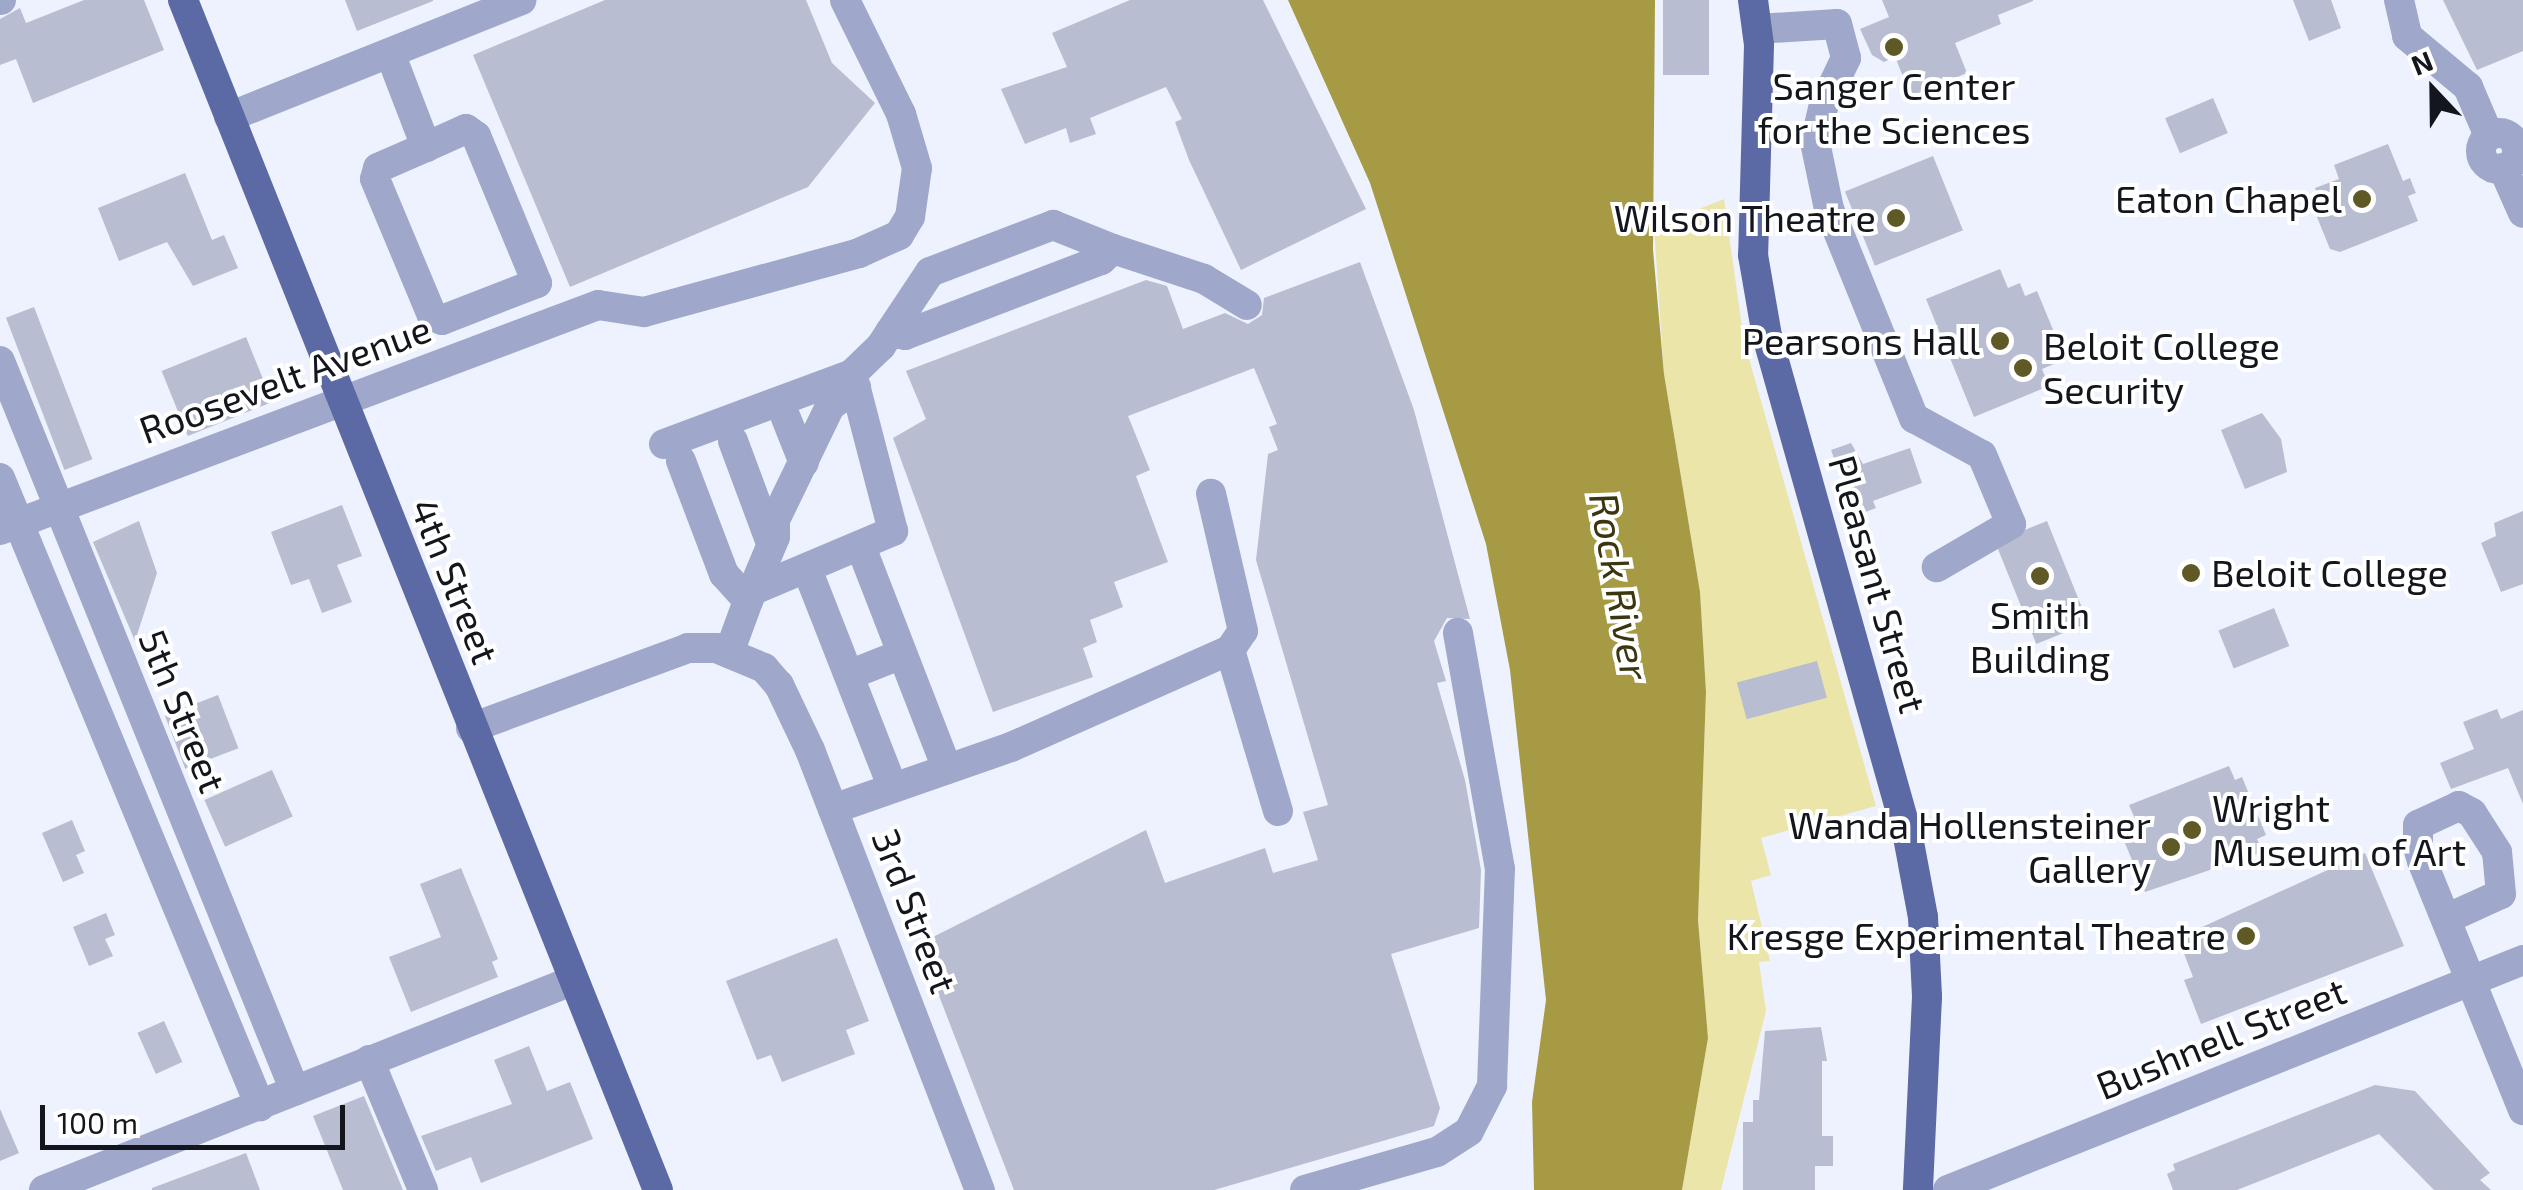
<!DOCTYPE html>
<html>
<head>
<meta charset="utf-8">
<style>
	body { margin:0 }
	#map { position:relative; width:2523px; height:1190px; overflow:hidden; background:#eef2fe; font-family:"Exo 2",sans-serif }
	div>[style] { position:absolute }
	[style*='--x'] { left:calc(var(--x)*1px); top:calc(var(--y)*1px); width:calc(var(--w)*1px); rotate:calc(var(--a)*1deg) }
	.green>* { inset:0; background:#ebe5a9 }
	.water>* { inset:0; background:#a69b44 }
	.building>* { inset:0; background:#b8bdd1; transform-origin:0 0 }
	.minor>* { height:30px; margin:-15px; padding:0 15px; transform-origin:15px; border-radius:15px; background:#9fa8ca }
	.minor>.ring { margin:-15px; padding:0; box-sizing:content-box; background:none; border:30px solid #9fa8ca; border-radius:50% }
	.major>* { height:30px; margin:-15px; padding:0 15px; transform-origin:15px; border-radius:15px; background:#5b6aa4 }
	.dots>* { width:28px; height:28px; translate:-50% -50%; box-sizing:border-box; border:5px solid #fff; border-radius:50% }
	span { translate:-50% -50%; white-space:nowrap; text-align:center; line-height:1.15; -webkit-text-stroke:8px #fff; paint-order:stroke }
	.poi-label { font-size:38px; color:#14161d }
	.right { translate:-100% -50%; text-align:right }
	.left { translate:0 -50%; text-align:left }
	.street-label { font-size:38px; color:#14161d }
	.water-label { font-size:40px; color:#3b3610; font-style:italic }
	.north { position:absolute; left:2383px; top:40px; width:100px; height:100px; -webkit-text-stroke:8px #fff; paint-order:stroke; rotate:338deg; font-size:28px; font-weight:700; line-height:40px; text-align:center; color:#14161d }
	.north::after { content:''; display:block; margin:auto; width:35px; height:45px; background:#14161d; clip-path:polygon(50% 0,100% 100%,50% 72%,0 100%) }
	.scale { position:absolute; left:40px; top:1105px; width:305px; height:45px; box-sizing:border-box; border:5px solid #14161d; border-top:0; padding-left:12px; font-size:30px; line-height:35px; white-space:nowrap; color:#14161d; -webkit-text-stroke:8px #fff; paint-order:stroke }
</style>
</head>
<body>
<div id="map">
	<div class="green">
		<i style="clip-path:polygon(1724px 199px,1744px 341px,1876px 806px,1761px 838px,1771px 875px,1751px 881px,1770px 961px,1759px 962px,1766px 1011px,1721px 1190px,1682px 1190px,1708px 1038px,1698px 920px,1706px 692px,1700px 592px,1664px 374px,1654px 227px)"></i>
	</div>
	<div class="water">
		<i style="clip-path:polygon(1288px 0,1655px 0,1653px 250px,1664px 374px,1700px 592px,1706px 692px,1698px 920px,1708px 1038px,1682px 1190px,1534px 1190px,1532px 1102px,1546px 1000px,1510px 670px,1486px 544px,1370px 183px)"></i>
	</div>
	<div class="building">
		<i style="clip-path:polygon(84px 0,144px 0,164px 50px,33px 103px,16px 59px,0 65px,0 19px,20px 8px,26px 23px)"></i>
		<i style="clip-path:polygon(345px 0,433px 0,433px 1px,357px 31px)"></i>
		<i style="clip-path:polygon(605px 0,806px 0,832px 63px,875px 103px,808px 187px,570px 287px,473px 55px)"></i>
		<i style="clip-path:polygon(1130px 0,1263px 0,1366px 209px,1241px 270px,1189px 160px,1175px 122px,1182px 119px,1166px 87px,1090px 118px,1096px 134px,1070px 143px,1066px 128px,1025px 144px,1001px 89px,1067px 67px,1052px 33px)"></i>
		<i style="left:1663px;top:0;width:46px;height:75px"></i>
		<i style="clip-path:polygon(1882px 0,2033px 0,2033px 1px,1998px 15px,2001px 24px,1955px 43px,1967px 73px,1911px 96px,1895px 57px,1884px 62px,1872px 55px,1860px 29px,1889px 17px)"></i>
		<i style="clip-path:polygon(2293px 0,2331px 0,2341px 28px,2309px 41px)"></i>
		<i style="clip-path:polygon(2443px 0,2523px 0,2523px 51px,2477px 70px)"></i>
		<i style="left:2213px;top:98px;width:38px;height:52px;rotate:67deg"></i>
		<i style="clip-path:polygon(2388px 144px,2403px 181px,2410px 178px,2413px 186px,2416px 193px,2408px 196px,2418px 221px,2340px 252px,2330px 249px,2310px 200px,2318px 197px,2315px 188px,2339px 179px,2334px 165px)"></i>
		<i style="left:1933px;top:156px;width:80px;height:95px;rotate:68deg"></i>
		<i style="clip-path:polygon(185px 173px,212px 240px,224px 235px,238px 268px,193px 286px,167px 242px,119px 261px,98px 208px)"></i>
		<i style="clip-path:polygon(1360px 262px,1414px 410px,1470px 619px,1447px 618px,1434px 641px,1446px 681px,1437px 683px,1465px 780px,1481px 870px,1479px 928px,1391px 954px,1440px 1108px,1434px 1126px,1214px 1190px,1014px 1190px,919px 944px,1146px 830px,1165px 883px,1265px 848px,1273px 873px,1318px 860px,1303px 812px,1328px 805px,1256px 560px,1268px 454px,1278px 450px,1269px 427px,1277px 424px,1254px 368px,1128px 416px,1150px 470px,1136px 476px,1168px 562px,1114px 582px,1123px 607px,1090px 620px,1097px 642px,1083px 648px,1093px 677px,993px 712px,893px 438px,926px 419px,906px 371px,1146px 280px,1167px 286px,1183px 329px,1225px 313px,1248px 324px,1262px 315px,1264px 298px)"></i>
		<i style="clip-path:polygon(2000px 269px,2008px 288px,2020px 283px,2025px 296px,2037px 291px,2059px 344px,2048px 349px,2054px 364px,2042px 369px,2049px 386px,1974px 417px,1926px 299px)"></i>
		<i style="left:34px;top:307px;width:163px;height:30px;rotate:69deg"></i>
		<i style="left:246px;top:337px;width:70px;height:91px;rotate:68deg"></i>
		<i style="clip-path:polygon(2262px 413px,2281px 439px,2287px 472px,2245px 489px,2221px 430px)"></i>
		<i style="clip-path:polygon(1851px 443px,1863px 464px,1910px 448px,1922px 483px,1873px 501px,1876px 508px,1855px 516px,1831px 450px)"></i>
		<i style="clip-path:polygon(342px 505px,362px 556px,337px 565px,352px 602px,322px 613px,309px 579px,291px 585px,271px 532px)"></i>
		<i style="clip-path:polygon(2523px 511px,2523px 584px,2501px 592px,2481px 543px,2496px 536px,2494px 523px)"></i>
		<i style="clip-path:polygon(139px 521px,157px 573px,135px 641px,93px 542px)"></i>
		<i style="left:2047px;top:521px;width:110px;height:56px;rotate:68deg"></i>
		<i style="left:2274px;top:608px;width:41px;height:60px;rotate:68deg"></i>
		<i style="left:1817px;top:661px;width:38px;height:83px;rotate:75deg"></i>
		<i style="left:218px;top:695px;width:57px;height:57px;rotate:69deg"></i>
		<i style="clip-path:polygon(2497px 709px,2501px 719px,2523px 710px,2523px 804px,2508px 768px,2451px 789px,2440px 763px,2474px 749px,2463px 722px)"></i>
		<i style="clip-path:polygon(2229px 766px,2235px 780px,2242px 777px,2266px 835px,2257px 839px,2263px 852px,2145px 892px,2118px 826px,2135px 819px,2129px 805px)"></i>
		<i style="left:272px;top:770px;width:51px;height:74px;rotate:66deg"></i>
		<i style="clip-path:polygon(72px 820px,85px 851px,76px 855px,84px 873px,63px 882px,42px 833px)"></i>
		<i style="clip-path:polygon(2365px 853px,2404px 946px,2201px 1024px,2184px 980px,2193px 977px,2178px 938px)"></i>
		<i style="clip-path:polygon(461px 868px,498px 959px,492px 962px,498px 977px,411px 1012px,389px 957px,441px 937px,420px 884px)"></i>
		<i style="clip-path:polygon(106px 913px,115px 935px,105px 939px,113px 956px,89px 966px,73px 927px)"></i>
		<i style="clip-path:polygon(837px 938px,869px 1021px,846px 1030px,855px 1054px,782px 1082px,771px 1055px,757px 1060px,726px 981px)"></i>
		<i style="left:164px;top:1021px;width:45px;height:29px;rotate:66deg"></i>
		<i style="clip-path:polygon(1821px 1027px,1827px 1061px,1822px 1061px,1822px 1136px,1833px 1136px,1833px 1166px,1815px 1166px,1815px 1190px,1743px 1190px,1743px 1122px,1753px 1122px,1753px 1100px,1759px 1100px,1765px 1031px)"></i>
		<i style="clip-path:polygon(529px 1046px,547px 1091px,570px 1082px,593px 1139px,481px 1183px,471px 1157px,436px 1171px,421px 1136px,512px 1104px,494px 1060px)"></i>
		<i style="clip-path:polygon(2375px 1085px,2415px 1091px,2490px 1173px,2480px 1180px,2491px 1190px,2434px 1190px,2379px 1134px,2237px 1190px,2173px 1190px,2167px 1174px,2175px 1170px,2173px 1164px)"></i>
		<i style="clip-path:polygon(364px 1096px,403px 1190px,343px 1190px,313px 1116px)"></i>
		<i style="clip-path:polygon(0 1109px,19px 1153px,0 1161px)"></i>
		<i style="clip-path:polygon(246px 1153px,260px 1190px,152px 1190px,152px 1188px)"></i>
	</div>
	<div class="minor">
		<i style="--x:0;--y:0;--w:1;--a:0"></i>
		<i style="--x:2399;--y:0;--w:37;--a:77"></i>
		<i style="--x:2407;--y:36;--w:80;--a:39.9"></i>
		<i style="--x:2468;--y:87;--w:53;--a:66.8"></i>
		<i style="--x:1757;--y:29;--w:80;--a:-3.6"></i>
		<i style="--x:1837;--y:24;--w:35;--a:75"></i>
		<i style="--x:1846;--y:58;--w:51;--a:115.6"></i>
		<i style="--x:1824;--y:104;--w:39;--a:103"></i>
		<i style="--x:1815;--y:142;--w:68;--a:78.2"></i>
		<i style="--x:1829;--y:209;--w:226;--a:67.9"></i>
		<i style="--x:1914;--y:418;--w:77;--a:28.6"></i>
		<i style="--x:1982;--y:455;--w:75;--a:67.2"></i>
		<i style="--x:2011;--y:524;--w:86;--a:149.8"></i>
		<i style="--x:390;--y:53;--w:101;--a:69"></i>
		<i style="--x:426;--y:147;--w:52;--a:156.4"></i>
		<i style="--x:378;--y:168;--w:11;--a:105"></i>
		<i style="--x:375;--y:179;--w:147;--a:67.3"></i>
		<i style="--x:432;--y:315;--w:11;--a:27"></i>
		<i style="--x:442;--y:320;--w:102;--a:-21.3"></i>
		<i style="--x:537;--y:283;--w:159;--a:-112.5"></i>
		<i style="--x:476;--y:136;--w:12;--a:-145"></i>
		<i style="--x:466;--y:129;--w:44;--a:155.8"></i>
		<i style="--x:229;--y:117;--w:315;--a:-21.8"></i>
		<i class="ring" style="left:2481px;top:133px;width:6px;height:6px"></i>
		<i style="--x:2503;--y:168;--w:49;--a:66"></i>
		<i style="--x:1113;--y:249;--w:96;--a:18.2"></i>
		<i style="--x:1204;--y:279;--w:50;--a:31.2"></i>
		<i style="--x:0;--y:361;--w:787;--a:68"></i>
		<i style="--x:786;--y:418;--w:48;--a:68.2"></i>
		<i style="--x:733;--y:441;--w:109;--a:69.6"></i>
		<i style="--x:664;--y:444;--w:201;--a:-20.4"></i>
		<i style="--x:852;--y:374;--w:40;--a:-44"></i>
		<i style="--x:881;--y:346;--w:17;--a:-57"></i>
		<i style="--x:890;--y:332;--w:72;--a:-56.3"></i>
		<i style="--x:930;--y:272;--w:132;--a:-20.9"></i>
		<i style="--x:1053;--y:225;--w:65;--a:21.8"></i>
		<i style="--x:1113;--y:249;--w:16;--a:137"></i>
		<i style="--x:1101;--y:260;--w:210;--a:159.1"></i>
		<i style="--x:905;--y:335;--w:15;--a:-169"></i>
		<i style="--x:681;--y:461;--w:121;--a:69.2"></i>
		<i style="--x:724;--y:574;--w:36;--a:48"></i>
		<i style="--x:748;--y:601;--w:55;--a:110.1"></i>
		<i style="--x:0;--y:478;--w:680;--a:67.51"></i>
		<i style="--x:0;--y:530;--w:639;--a:-20.62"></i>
		<i style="--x:598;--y:305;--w:47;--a:8.7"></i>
		<i style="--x:644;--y:312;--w:223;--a:-15.3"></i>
		<i style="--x:859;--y:253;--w:44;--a:-24.2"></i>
		<i style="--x:899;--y:235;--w:21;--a:-59"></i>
		<i style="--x:910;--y:217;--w:49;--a:-81.9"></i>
		<i style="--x:917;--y:168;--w:56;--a:-106.5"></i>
		<i style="--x:901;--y:114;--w:127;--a:-116.2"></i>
		<i style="--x:861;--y:547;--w:238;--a:68.8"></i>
		<i style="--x:807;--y:569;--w:235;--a:68.6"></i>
		<i style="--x:756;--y:589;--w:149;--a:-22.9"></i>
		<i style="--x:893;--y:531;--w:162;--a:-104.6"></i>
		<i style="--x:748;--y:601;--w:69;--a:-67.1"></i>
		<i style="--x:775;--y:537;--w:17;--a:-90"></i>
		<i style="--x:775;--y:520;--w:127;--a:-64.2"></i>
		<i style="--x:830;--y:406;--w:32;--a:-35"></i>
		<i style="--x:1230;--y:650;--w:168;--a:73.4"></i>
		<i style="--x:849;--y:675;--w:57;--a:-21.6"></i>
		<i style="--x:471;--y:728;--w:231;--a:-20.2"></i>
		<i style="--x:688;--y:648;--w:28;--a:0"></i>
		<i style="--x:716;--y:648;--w:52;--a:22.6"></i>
		<i style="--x:764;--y:668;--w:23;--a:49"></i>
		<i style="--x:779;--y:685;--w:72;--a:64.5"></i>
		<i style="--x:810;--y:750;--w:472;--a:68.9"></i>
		<i style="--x:833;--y:809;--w:188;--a:-19.2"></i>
		<i style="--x:1011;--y:747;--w:240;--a:-23.9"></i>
		<i style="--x:1230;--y:650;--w:23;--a:-56"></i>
		<i style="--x:1243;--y:631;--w:141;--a:-103.1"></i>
		<i style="--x:2446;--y:919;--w:60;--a:-24.4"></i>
		<i style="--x:2501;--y:894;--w:42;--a:-95.4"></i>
		<i style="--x:2497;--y:852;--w:46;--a:-122.7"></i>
		<i style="--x:2472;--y:813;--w:15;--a:-152"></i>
		<i style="--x:2459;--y:806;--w:45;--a:155.1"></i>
		<i style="--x:2418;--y:825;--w:22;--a:90"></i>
		<i style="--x:2418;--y:847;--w:15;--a:74"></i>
		<i style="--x:2422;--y:861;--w:269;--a:67.9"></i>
		<i style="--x:369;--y:1060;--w:141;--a:67.4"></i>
		<i style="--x:44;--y:1190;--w:568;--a:-21.6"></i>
		<i style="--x:1305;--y:1190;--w:137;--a:-16.1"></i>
		<i style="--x:1437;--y:1152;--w:38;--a:-33"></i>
		<i style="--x:1469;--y:1131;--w:51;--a:-62.9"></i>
		<i style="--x:1492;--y:1086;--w:217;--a:-87.9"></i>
		<i style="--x:1500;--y:869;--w:240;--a:-100.1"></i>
		<i style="--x:1948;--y:1190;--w:619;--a:-21.8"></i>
	</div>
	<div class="major">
		<i style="--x:183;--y:0;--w:1281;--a:68.24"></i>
		<i style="--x:1753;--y:0;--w:45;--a:82.4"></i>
		<i style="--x:1759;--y:45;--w:210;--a:91.6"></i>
		<i style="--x:1753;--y:255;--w:82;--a:80.2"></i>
		<i style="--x:1767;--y:336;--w:520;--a:74.28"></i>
		<i style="--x:1908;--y:837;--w:81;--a:79.4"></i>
		<i style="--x:1923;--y:917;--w:80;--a:87.1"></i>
		<i style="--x:1927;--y:997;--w:193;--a:92.7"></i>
	</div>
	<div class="dots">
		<i style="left:1894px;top:47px;background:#5f5925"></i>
		<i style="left:2362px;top:199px;background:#5f5925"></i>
		<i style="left:1896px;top:218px;background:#5f5925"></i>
		<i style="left:2000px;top:341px;background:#5f5925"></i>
		<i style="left:2023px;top:368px;background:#5f5925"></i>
		<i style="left:2191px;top:573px;background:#5f5925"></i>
		<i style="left:2040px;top:576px;background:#5f5925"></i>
		<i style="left:2192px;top:830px;background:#5f5925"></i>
		<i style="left:2171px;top:847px;background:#5f5925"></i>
		<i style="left:2246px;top:936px;background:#5f5925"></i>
	</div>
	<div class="poi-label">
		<span style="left:1894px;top:108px">Sanger Center<br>for the Sciences</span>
		<span class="right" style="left:2342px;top:199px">Eaton Chapel</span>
		<span class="right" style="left:1876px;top:218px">Wilson Theatre</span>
		<span class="right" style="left:1980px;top:341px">Pearsons Hall</span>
		<span class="left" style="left:2043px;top:368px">Beloit College<br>Security</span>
		<span class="left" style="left:2211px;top:573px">Beloit College</span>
		<span style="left:2040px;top:637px">Smith<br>Building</span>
		<span class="left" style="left:2212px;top:830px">Wright<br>Museum of Art</span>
		<span class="right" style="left:2151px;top:847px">Wanda Hollensteiner<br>Gallery</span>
		<span class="right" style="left:2226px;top:936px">Kresge Experimental Theatre</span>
	</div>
	<div class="street-label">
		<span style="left:285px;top:379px;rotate:-20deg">Roosevelt Avenue</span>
		<span style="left:455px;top:581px;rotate:68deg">4th Street</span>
		<span style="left:1878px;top:584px;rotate:74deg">Pleasant Street</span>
		<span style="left:183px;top:711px;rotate:68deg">5th Street</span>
		<span style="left:915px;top:911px;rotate:69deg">3rd Street</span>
		<span style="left:2221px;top:1038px;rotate:-22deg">Bushnell Street</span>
	</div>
	<div class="water-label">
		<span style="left:1621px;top:586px;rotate:80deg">Rock River</span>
	</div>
	<div class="north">N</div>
	<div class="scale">100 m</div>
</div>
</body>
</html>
